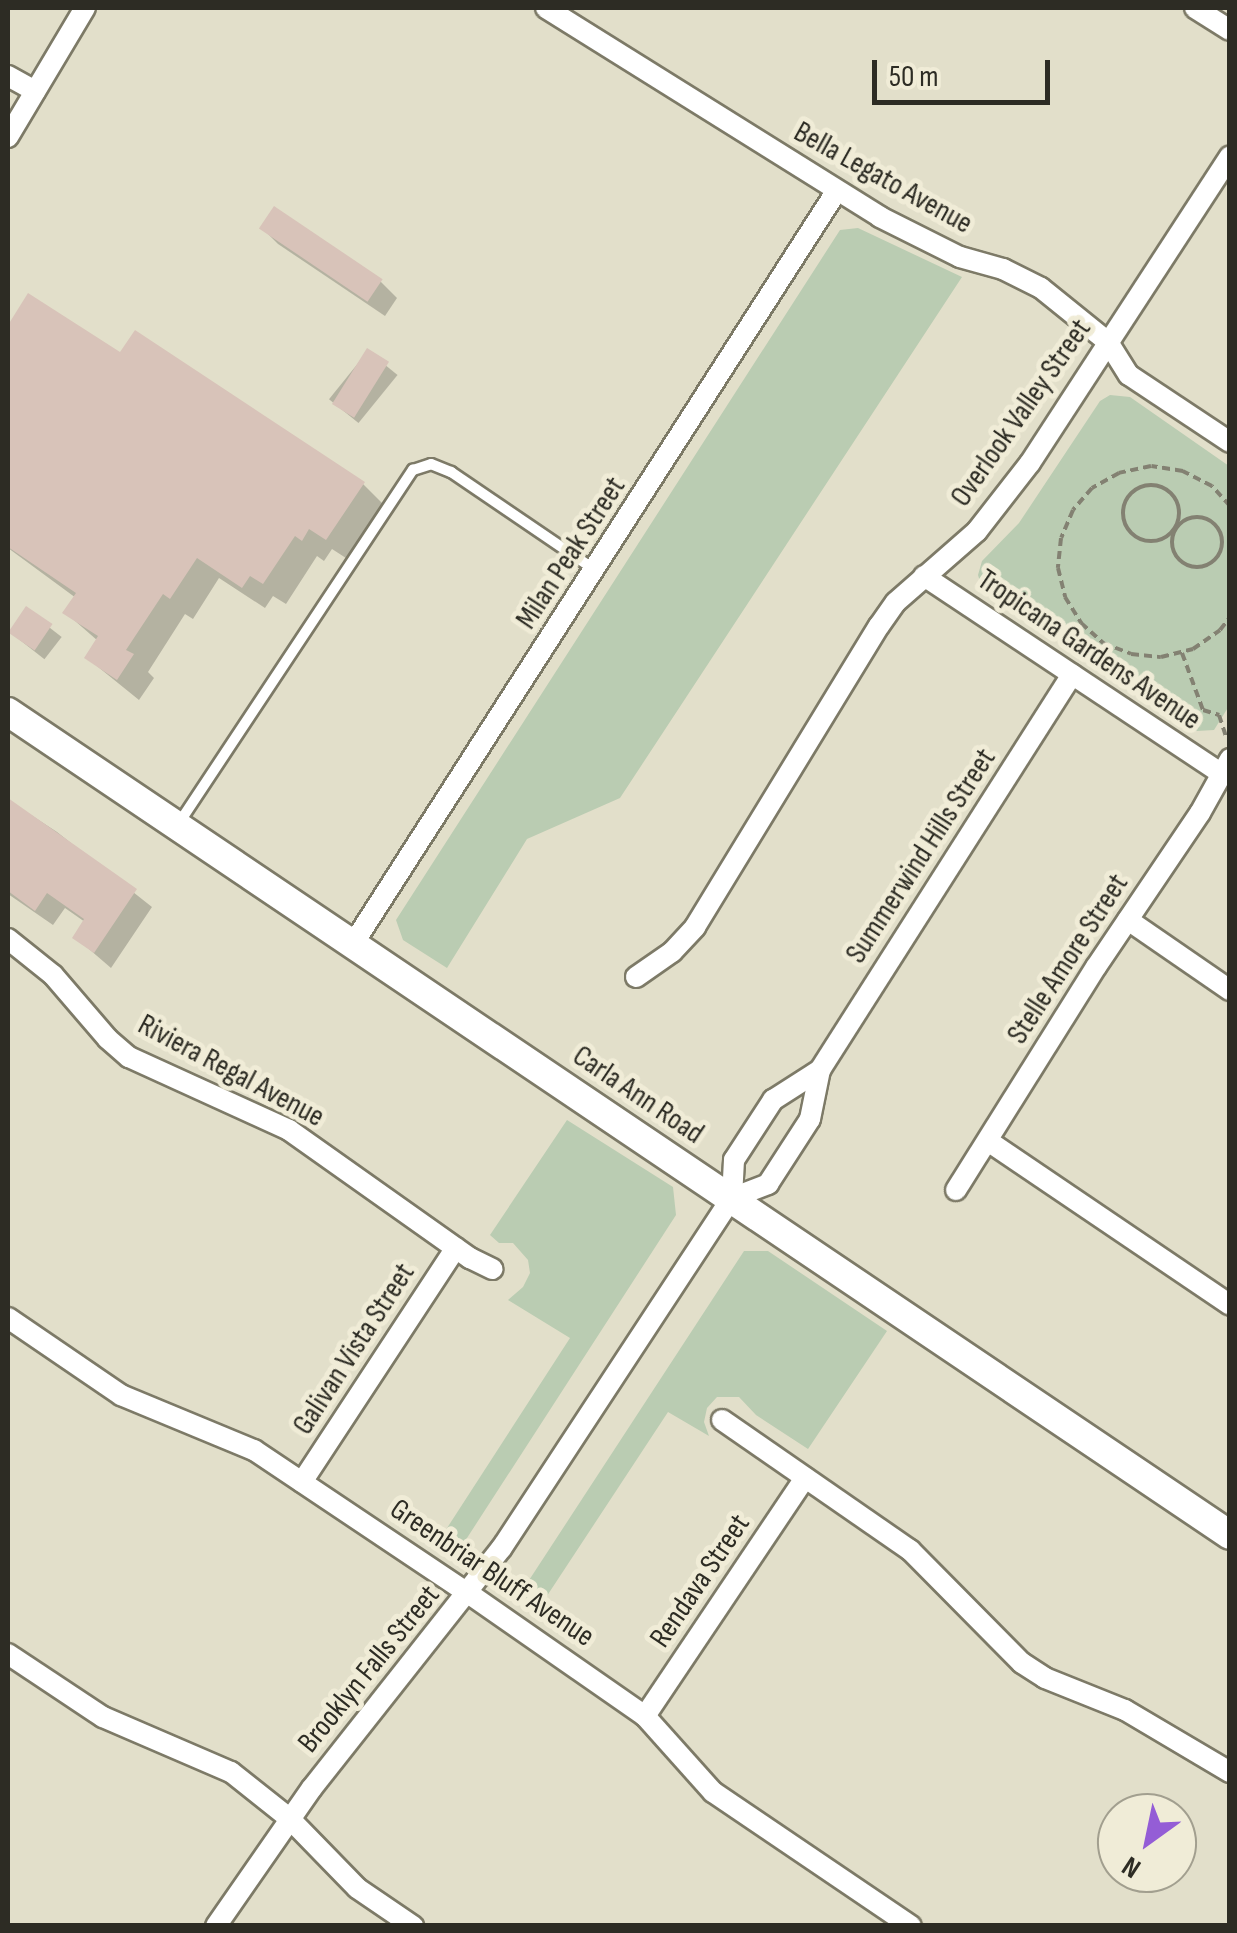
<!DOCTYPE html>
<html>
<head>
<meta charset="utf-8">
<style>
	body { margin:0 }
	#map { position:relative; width:1237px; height:1933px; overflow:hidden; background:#e2dfca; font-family:"Sofia Sans Condensed",sans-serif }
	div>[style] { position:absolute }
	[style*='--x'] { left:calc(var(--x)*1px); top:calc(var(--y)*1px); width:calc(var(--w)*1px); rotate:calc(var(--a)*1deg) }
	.green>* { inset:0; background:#baccb2 }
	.shadow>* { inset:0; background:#0003; transform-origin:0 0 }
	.building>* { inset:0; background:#d8c3b9; transform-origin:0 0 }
	.path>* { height:4px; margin-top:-2px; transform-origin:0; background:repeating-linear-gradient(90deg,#838172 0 8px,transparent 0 13px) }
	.path>.ring { margin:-2px; padding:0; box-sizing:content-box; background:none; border:4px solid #838172; border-radius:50% }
	.roads { filter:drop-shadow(2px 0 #7d7a67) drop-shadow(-2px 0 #7d7a67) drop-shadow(0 2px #7d7a67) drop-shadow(0 -2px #7d7a67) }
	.service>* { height:10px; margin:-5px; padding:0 5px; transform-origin:5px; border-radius:5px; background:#fff }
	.minor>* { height:20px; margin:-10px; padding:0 10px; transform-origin:10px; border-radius:10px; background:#fff }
	.tertiary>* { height:28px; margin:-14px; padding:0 14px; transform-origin:14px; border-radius:14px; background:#fff }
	span { translate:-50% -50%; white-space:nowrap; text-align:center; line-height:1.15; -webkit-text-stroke:10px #f0ecd7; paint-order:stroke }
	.street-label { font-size:30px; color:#2d2c24 }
	.frame { position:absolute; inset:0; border:10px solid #2d2c24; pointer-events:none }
	.north { position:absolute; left:1097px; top:1793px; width:100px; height:100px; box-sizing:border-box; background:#f0ecd7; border:2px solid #a29f8f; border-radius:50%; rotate:213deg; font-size:28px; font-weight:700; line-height:40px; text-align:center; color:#2d2c24 }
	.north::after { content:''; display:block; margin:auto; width:35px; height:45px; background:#945dd6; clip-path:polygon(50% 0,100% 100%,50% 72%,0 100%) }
	.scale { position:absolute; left:872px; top:60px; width:178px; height:45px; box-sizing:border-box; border:5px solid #2d2c24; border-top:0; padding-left:12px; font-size:30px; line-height:35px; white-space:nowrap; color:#2d2c24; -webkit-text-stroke:8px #f0ecd7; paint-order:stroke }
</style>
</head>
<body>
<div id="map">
	<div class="green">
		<i style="clip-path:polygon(858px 228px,962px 277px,620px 798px,527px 839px,447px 968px,403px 940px,396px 920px,840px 230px)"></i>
		<i style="clip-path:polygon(1110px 395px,1130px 397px,1229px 466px,1229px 706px,1214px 730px,1197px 731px,982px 588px,978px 575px,982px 561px,1019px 523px,1100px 401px)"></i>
		<i style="clip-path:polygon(567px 1120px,673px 1187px,676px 1215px,456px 1555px,438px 1542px,570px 1338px,508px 1300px,523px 1287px,530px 1273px,528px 1260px,513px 1243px,499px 1243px,490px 1235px)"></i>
		<i style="clip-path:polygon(744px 1251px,768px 1251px,887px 1331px,808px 1449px,756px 1415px,739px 1397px,717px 1397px,707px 1408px,704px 1422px,709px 1436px,668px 1412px,539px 1608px,520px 1594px)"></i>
	</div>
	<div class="shadow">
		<i style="clip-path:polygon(274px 210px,381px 282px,397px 298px,385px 316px,278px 244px,262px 228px)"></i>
		<i style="clip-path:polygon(29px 296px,120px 356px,363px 484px,385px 506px,349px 560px,332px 549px,324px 561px,317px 556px,286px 604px,273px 596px,265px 608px,219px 578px,193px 619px,185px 614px,148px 672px,154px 678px,139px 700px,87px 658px,98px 641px,66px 613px,76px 598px,8px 548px,8px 329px)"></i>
		<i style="left:368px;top:351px;width:38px;height:62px;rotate:39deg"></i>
		<i style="left:27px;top:610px;width:44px;height:28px;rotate:38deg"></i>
		<i style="clip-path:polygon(8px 800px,57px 832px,152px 907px,111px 968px,75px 937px,85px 922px,65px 908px,53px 925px,8px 894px)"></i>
	</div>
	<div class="building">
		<i style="left:274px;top:206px;width:131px;height:27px;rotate:34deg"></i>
		<i style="clip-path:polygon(28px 293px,120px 352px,135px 330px,365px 482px,326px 540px,309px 529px,302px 541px,295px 536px,263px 584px,250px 576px,242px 588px,197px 558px,170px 599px,163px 594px,126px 650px,134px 654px,117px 680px,84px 658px,98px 636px,62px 613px,76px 593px,8px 547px,8px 325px)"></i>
		<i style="left:367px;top:348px;width:26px;height:66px;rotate:32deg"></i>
		<i style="left:26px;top:606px;width:32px;height:32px;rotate:34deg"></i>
		<i style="clip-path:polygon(8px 798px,137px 889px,94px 953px,72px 938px,84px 919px,47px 893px,35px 911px,8px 891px)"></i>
	</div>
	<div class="path">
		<i class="ring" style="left:1123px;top:485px;width:52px;height:52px"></i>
		<i style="--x:1230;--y:506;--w:27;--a:-132"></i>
		<i style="--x:1212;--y:486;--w:33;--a:-153"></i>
		<i style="--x:1183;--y:471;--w:32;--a:-171"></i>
		<i style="--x:1151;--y:466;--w:33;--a:168"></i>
		<i style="--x:1119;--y:473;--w:31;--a:151"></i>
		<i style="--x:1092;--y:488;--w:29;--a:131"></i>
		<i style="--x:1073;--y:510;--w:30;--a:113"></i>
		<i style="--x:1061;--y:538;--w:30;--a:96"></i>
		<i style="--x:1058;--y:568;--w:30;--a:76"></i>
		<i style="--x:1065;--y:597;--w:31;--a:58"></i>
		<i style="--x:1081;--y:623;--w:30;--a:42"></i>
		<i style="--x:1103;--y:643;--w:30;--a:21"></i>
		<i style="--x:1131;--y:654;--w:30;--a:6"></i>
		<i style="--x:1161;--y:657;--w:33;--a:-14"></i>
		<i style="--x:1193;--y:649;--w:33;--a:-35"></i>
		<i style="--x:1220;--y:630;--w:16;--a:-52"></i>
		<i class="ring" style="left:1172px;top:517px;width:46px;height:46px"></i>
		<i style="--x:1182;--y:653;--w:61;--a:69.8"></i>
		<i style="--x:1203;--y:710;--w:17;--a:17"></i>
		<i style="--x:1219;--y:715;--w:22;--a:72"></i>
	</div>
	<div class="roads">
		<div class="service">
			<i style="--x:179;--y:823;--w:424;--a:-56.5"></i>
			<i style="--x:413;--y:470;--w:19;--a:-18"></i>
			<i style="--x:431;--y:464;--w:22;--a:22"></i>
			<i style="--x:451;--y:472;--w:174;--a:34.2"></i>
		</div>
		<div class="minor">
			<i style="--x:546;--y:8;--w:394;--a:32"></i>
			<i style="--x:880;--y:217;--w:89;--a:26.6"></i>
			<i style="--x:960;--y:257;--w:45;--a:15.6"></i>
			<i style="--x:1003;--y:269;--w:42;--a:26.6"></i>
			<i style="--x:1041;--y:288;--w:86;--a:38.9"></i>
			<i style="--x:1108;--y:342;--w:39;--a:58"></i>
			<i style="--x:1129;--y:375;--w:121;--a:33.6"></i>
			<i style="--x:1195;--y:8;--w:41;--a:32.2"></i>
			<i style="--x:8;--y:76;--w:31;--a:29"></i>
			<i style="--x:8;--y:137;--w:150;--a:-59.2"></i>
			<i style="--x:924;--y:576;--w:356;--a:33.6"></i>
			<i style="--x:1128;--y:920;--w:124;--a:34.5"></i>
			<i style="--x:8;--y:939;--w:58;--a:38.7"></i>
			<i style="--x:53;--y:975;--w:84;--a:49.3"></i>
			<i style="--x:108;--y:1039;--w:28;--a:41"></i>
			<i style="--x:129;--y:1057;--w:176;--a:24.5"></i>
			<i style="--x:289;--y:1130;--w:222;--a:35.3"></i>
			<i style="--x:470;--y:1258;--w:25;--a:26"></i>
			<i style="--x:353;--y:944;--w:894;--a:-57.29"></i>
			<i style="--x:636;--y:977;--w:44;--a:-34.8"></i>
			<i style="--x:672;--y:952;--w:34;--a:-47"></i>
			<i style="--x:695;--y:927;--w:353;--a:-58.6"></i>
			<i style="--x:879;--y:626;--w:29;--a:-55"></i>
			<i style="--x:896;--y:602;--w:108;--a:-41.2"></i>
			<i style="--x:977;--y:531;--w:86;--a:-52.1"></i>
			<i style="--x:1030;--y:463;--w:366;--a:-56.9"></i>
			<i style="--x:988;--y:1141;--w:292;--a:34.1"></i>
			<i style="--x:956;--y:1190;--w:263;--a:-57.9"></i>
			<i style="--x:1096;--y:967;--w:186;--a:-56"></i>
			<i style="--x:1200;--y:813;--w:62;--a:-60.9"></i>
			<i style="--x:732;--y:1198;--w:39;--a:-21"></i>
			<i style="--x:768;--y:1184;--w:77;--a:-57.1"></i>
			<i style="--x:810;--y:1119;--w:50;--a:-78.5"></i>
			<i style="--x:820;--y:1070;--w:469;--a:-57.5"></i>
			<i style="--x:732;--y:1198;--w:38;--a:-87"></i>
			<i style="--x:734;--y:1160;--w:72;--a:-57"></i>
			<i style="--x:773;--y:1100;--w:56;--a:-32.6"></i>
			<i style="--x:8;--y:1318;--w:137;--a:34.3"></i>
			<i style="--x:121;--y:1395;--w:144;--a:22.5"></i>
			<i style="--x:254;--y:1450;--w:257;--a:33.8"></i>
			<i style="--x:468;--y:1593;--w:216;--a:34.8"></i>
			<i style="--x:645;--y:1716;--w:102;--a:48.2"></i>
			<i style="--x:713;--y:1792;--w:239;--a:34.1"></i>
			<i style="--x:722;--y:1420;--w:229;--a:34.7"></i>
			<i style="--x:910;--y:1550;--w:159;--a:45.3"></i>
			<i style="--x:1022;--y:1663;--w:27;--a:33"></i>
			<i style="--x:1045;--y:1678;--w:86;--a:21.8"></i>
			<i style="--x:1125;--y:1710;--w:122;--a:30.6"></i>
			<i style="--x:302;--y:1482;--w:280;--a:-56.7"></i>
			<i style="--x:8;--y:1654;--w:114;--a:33.6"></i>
			<i style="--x:103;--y:1717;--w:139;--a:23.3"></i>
			<i style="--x:231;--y:1772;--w:75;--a:38.5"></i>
			<i style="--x:290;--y:1819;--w:96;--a:45.8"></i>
			<i style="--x:357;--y:1888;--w:68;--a:34.2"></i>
			<i style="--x:645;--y:1716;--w:287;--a:-56.1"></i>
			<i style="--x:216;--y:1926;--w:168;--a:-55.2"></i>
			<i style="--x:312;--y:1788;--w:305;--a:-51.7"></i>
			<i style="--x:501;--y:1549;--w:420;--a:-56.7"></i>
		</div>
		<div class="tertiary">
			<i style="--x:8;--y:712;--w:1473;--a:33.96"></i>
		</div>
	</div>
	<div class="street-label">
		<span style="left:883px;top:178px;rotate:29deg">Bella Legato Avenue</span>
		<span style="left:1021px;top:413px;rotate:-55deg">Overlook Valley Street</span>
		<span style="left:571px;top:553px;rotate:-57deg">Milan Peak Street</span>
		<span style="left:1089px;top:650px;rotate:34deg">Tropicana Gardens Avenue</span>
		<span style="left:921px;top:856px;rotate:-57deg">Summerwind Hills Street</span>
		<span style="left:1068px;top:959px;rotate:-57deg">Stelle Amore Street</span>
		<span style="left:231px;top:1071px;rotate:28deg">Riviera Regal Avenue</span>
		<span style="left:638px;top:1095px;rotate:34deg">Carla Ann Road</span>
		<span style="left:354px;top:1349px;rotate:-57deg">Galivan Vista Street</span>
		<span style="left:492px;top:1573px;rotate:34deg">Greenbriar Bluff Avenue</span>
		<span style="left:700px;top:1581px;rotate:-56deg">Rendava Street</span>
		<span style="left:369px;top:1669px;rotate:-51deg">Brooklyn Falls Street</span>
	</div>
	<div class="frame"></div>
	<div class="north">N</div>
	<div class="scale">50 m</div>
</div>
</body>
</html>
